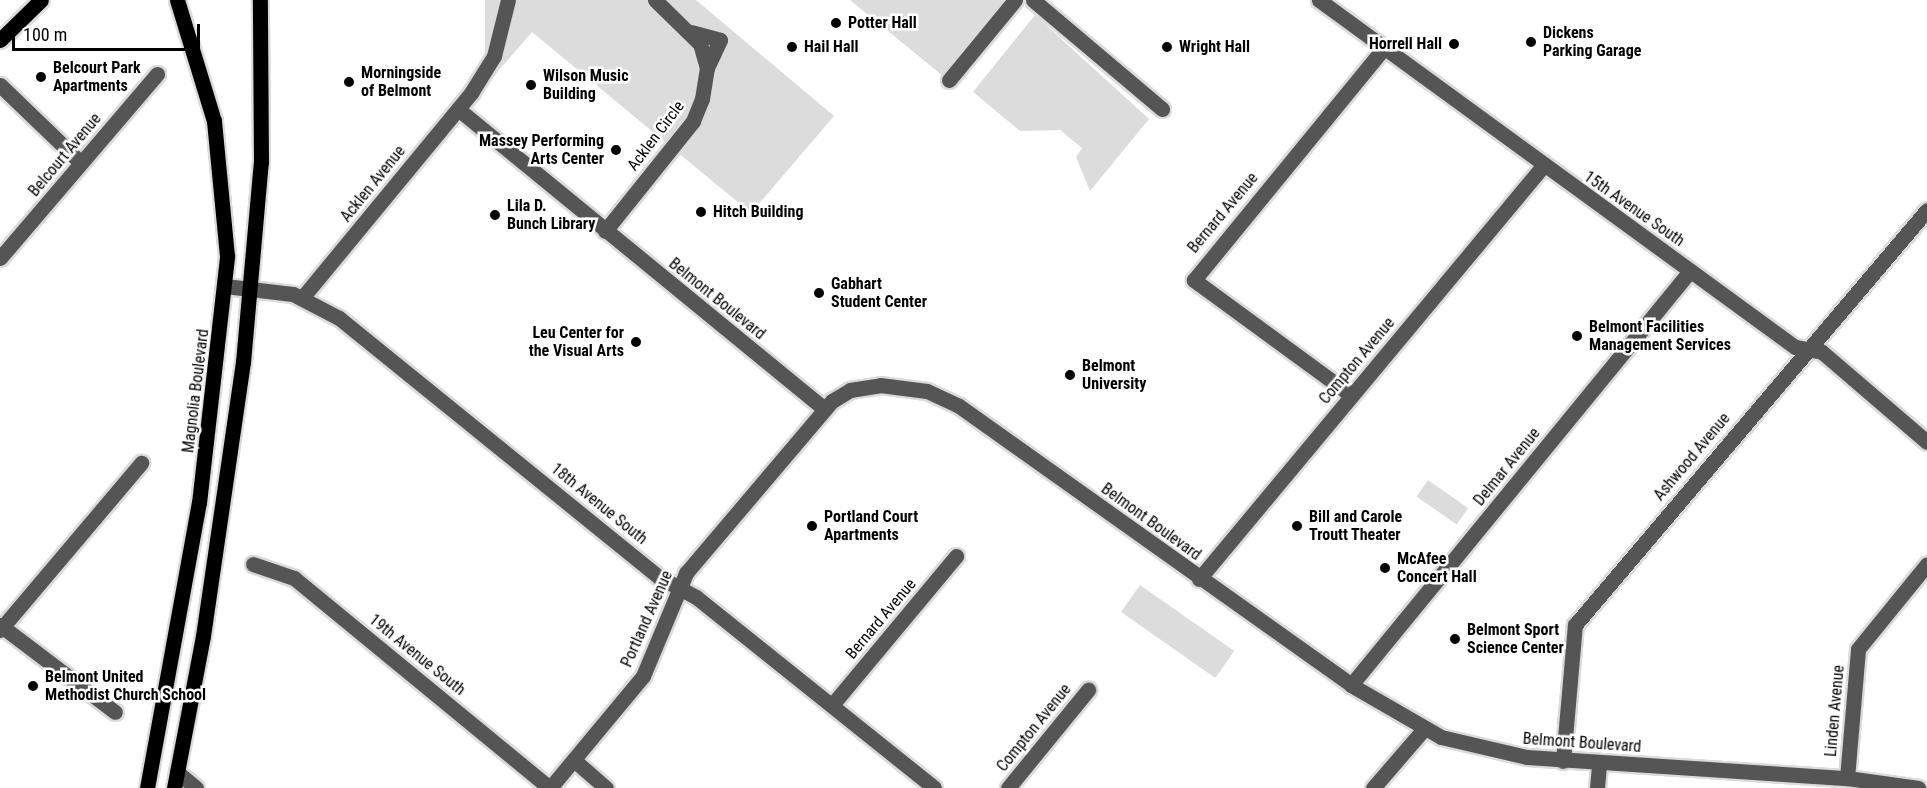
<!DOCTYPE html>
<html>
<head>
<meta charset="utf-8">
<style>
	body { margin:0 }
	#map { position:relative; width:1927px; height:788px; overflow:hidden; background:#fff; font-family:"Roboto Condensed",sans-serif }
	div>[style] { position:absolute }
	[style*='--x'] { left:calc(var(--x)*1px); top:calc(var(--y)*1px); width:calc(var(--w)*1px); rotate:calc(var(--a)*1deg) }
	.green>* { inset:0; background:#dcdcdc; transform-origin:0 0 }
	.roads { filter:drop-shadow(2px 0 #dbdbdb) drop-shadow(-2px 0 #dbdbdb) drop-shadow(0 2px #dbdbdb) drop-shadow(0 -2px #dbdbdb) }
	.minor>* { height:15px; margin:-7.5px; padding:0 7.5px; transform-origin:7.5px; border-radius:7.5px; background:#555 }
	.major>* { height:15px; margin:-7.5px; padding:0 7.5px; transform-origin:7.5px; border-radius:7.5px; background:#000 }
	.dots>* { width:16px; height:16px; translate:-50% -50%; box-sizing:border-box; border:3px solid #fff; border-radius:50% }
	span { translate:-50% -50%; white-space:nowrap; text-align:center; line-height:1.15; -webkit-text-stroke:5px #fff; paint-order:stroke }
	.poi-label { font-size:16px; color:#000; font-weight:700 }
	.left { translate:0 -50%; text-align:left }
	.right { translate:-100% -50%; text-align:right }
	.street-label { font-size:16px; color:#000 }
	.scale { position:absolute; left:12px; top:24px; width:188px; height:27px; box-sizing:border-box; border:3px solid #000; border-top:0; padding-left:8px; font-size:18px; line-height:21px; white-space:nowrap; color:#000; -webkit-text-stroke:4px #fff; paint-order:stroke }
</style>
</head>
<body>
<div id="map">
	<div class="green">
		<i style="clip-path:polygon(485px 0,696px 0,834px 116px,751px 213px,532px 32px,493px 77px,485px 71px)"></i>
		<i style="clip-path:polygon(850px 0,1006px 0,943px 76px)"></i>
		<i style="clip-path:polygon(1035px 15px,1149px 119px,1090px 191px,1076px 157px,1082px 148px,1060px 130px,1020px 131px,973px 92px)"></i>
		<i style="left:1428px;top:480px;width:49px;height:20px;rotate:35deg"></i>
		<i style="left:1140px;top:585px;width:115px;height:33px;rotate:35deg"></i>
	</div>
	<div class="roads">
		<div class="minor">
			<i style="--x:1033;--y:0;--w:169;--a:40.2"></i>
			<i style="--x:1319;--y:0;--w:589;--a:36.09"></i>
			<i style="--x:1795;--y:347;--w:27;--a:10"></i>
			<i style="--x:1822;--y:352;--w:138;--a:40.6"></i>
			<i style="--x:691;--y:32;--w:30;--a:15"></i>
			<i style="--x:720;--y:40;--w:31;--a:115"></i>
			<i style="--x:949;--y:80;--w:104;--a:-50.5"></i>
			<i style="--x:0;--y:85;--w:112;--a:43.9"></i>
			<i style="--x:458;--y:109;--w:473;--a:39.3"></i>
			<i style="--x:605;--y:231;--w:141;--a:-51.3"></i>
			<i style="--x:693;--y:121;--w:24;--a:-68"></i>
			<i style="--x:702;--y:99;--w:31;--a:-81"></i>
			<i style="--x:707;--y:68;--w:25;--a:-106"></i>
			<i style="--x:700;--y:44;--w:63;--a:-135.6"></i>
			<i style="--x:0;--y:258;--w:242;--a:-49.5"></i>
			<i style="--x:225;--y:286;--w:68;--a:6.7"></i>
			<i style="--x:293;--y:294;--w:52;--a:27.6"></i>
			<i style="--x:339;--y:318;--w:412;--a:39"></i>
			<i style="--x:659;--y:577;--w:42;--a:28.4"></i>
			<i style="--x:696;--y:597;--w:305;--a:38.7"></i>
			<i style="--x:302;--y:298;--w:266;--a:-50.5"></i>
			<i style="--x:471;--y:93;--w:44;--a:-58.1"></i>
			<i style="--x:494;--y:56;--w:58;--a:-76"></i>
			<i style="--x:1351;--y:395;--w:195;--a:-143.8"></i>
			<i style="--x:1194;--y:280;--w:300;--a:-50.7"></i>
			<i style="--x:253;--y:564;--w:43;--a:18.9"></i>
			<i style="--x:294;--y:578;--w:331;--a:39.4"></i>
			<i style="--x:1199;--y:579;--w:537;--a:-50.21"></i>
			<i style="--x:0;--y:625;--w:144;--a:37.1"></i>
			<i style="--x:0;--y:630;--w:219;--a:-49.8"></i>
			<i style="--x:1351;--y:685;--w:535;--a:-50.69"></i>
			<i style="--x:832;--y:705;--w:194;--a:-50.2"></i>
			<i style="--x:575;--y:761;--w:41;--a:41.1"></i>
			<i style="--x:1563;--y:761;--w:137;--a:-85"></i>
			<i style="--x:1575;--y:625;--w:544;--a:-49.7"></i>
			<i style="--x:177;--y:772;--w:25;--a:40"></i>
			<i style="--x:1847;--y:778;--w:129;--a:-85.1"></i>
			<i style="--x:1858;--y:649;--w:109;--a:-50.9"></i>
			<i style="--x:550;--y:788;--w:146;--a:-50.3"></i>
			<i style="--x:643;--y:676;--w:112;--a:-67.3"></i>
			<i style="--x:686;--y:573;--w:226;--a:-49.7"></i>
			<i style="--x:832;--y:401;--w:21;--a:-31"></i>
			<i style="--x:850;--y:390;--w:30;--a:-9"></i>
			<i style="--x:880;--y:385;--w:47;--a:7.3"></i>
			<i style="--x:927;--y:391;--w:35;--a:25"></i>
			<i style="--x:959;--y:406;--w:481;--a:35.4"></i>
			<i style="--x:1351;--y:685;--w:104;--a:30"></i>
			<i style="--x:1441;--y:737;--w:88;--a:13.1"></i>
			<i style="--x:1527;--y:757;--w:321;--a:3.8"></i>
			<i style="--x:1847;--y:778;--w:72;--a:8"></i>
			<i style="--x:1008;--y:788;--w:127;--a:-50.8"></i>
			<i style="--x:1373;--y:788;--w:78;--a:-49.2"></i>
			<i style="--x:1597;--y:788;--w:25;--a:-85"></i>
		</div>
		<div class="major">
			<i style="--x:0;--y:40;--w:57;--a:-44.3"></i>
			<i style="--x:147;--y:788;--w:290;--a:-79.7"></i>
			<i style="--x:199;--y:503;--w:249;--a:-83.5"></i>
			<i style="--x:227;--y:256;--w:136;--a:-95.5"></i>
			<i style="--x:214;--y:121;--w:127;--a:-107"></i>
			<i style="--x:174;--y:788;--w:155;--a:-79.2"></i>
			<i style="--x:203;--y:636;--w:277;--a:-81.7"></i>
			<i style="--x:243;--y:362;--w:201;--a:-84.9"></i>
			<i style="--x:261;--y:162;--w:162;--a:-90.4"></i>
		</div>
	</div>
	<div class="dots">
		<i style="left:836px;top:23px;background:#000"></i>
		<i style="left:1531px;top:42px;background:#000"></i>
		<i style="left:1454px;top:44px;background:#000"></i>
		<i style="left:792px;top:47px;background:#000"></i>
		<i style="left:1167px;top:47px;background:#000"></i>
		<i style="left:41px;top:77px;background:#000"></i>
		<i style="left:349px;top:82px;background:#000"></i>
		<i style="left:531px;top:85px;background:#000"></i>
		<i style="left:616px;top:150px;background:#000"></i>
		<i style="left:701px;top:212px;background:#000"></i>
		<i style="left:495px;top:215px;background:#000"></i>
		<i style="left:819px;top:293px;background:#000"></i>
		<i style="left:1577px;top:336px;background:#000"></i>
		<i style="left:636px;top:342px;background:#000"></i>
		<i style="left:1070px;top:375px;background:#000"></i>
		<i style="left:812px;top:526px;background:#000"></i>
		<i style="left:1297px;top:526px;background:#000"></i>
		<i style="left:1385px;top:568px;background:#000"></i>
		<i style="left:1455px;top:639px;background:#000"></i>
		<i style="left:33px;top:686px;background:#000"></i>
	</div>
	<div class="poi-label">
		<span class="left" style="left:848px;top:23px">Potter Hall</span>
		<span class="left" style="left:1543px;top:42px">Dickens<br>Parking Garage</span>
		<span class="right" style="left:1442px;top:44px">Horrell Hall</span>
		<span class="left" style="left:804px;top:47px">Hail Hall</span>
		<span class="left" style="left:1179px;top:47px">Wright Hall</span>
		<span class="left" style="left:53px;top:77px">Belcourt Park<br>Apartments</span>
		<span class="left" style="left:361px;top:82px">Morningside<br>of Belmont</span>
		<span class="left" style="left:543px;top:85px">Wilson Music<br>Building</span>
		<span class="right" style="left:604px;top:150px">Massey Performing<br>Arts Center</span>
		<span class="left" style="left:507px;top:215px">Lila D.<br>Bunch Library</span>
		<span class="left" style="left:713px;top:212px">Hitch Building</span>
		<span class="left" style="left:831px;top:293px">Gabhart<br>Student Center</span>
		<span class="left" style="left:1589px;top:336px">Belmont Facilities<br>Management Services</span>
		<span class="right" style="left:624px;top:342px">Leu Center for<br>the Visual Arts</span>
		<span class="left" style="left:1082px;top:375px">Belmont<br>University</span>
		<span class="left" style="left:824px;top:526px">Portland Court<br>Apartments</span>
		<span class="left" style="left:1309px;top:526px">Bill and Carole<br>Troutt Theater</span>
		<span class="left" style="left:1397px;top:568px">McAfee<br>Concert Hall</span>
		<span class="left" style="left:1467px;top:639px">Belmont Sport<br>Science Center</span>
		<span class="left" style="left:45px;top:686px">Belmont United<br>Methodist Church School</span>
	</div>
	<div class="street-label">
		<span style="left:656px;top:136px;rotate:-53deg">Acklen Circle</span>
		<span style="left:65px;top:155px;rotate:-50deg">Belcourt Avenue</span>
		<span style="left:373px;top:184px;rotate:-51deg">Acklen Avenue</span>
		<span style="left:1634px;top:209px;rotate:35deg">15th Avenue South</span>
		<span style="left:1223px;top:213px;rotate:-50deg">Bernard Avenue</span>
		<span style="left:717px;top:299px;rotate:39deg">Belmont Boulevard</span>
		<span style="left:1357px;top:361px;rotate:-50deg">Compton Avenue</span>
		<span style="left:196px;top:391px;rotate:-83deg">Magnolia Boulevard</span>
		<span style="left:1692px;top:457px;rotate:-50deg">Ashwood Avenue</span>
		<span style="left:1507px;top:467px;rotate:-51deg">Delmar Avenue</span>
		<span style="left:599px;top:504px;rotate:39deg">18th Avenue South</span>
		<span style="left:1151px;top:522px;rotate:36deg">Belmont Boulevard</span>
		<span style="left:647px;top:619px;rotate:-66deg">Portland Avenue</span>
		<span style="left:881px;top:619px;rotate:-50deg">Bernard Avenue</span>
		<span style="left:417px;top:655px;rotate:39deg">19th Avenue South</span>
		<span style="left:1835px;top:711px;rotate:-85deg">Linden Avenue</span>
		<span style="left:1034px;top:728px;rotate:-51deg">Compton Avenue</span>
		<span style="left:1582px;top:743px;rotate:4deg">Belmont Boulevard</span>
	</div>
	<div class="scale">100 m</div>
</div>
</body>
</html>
